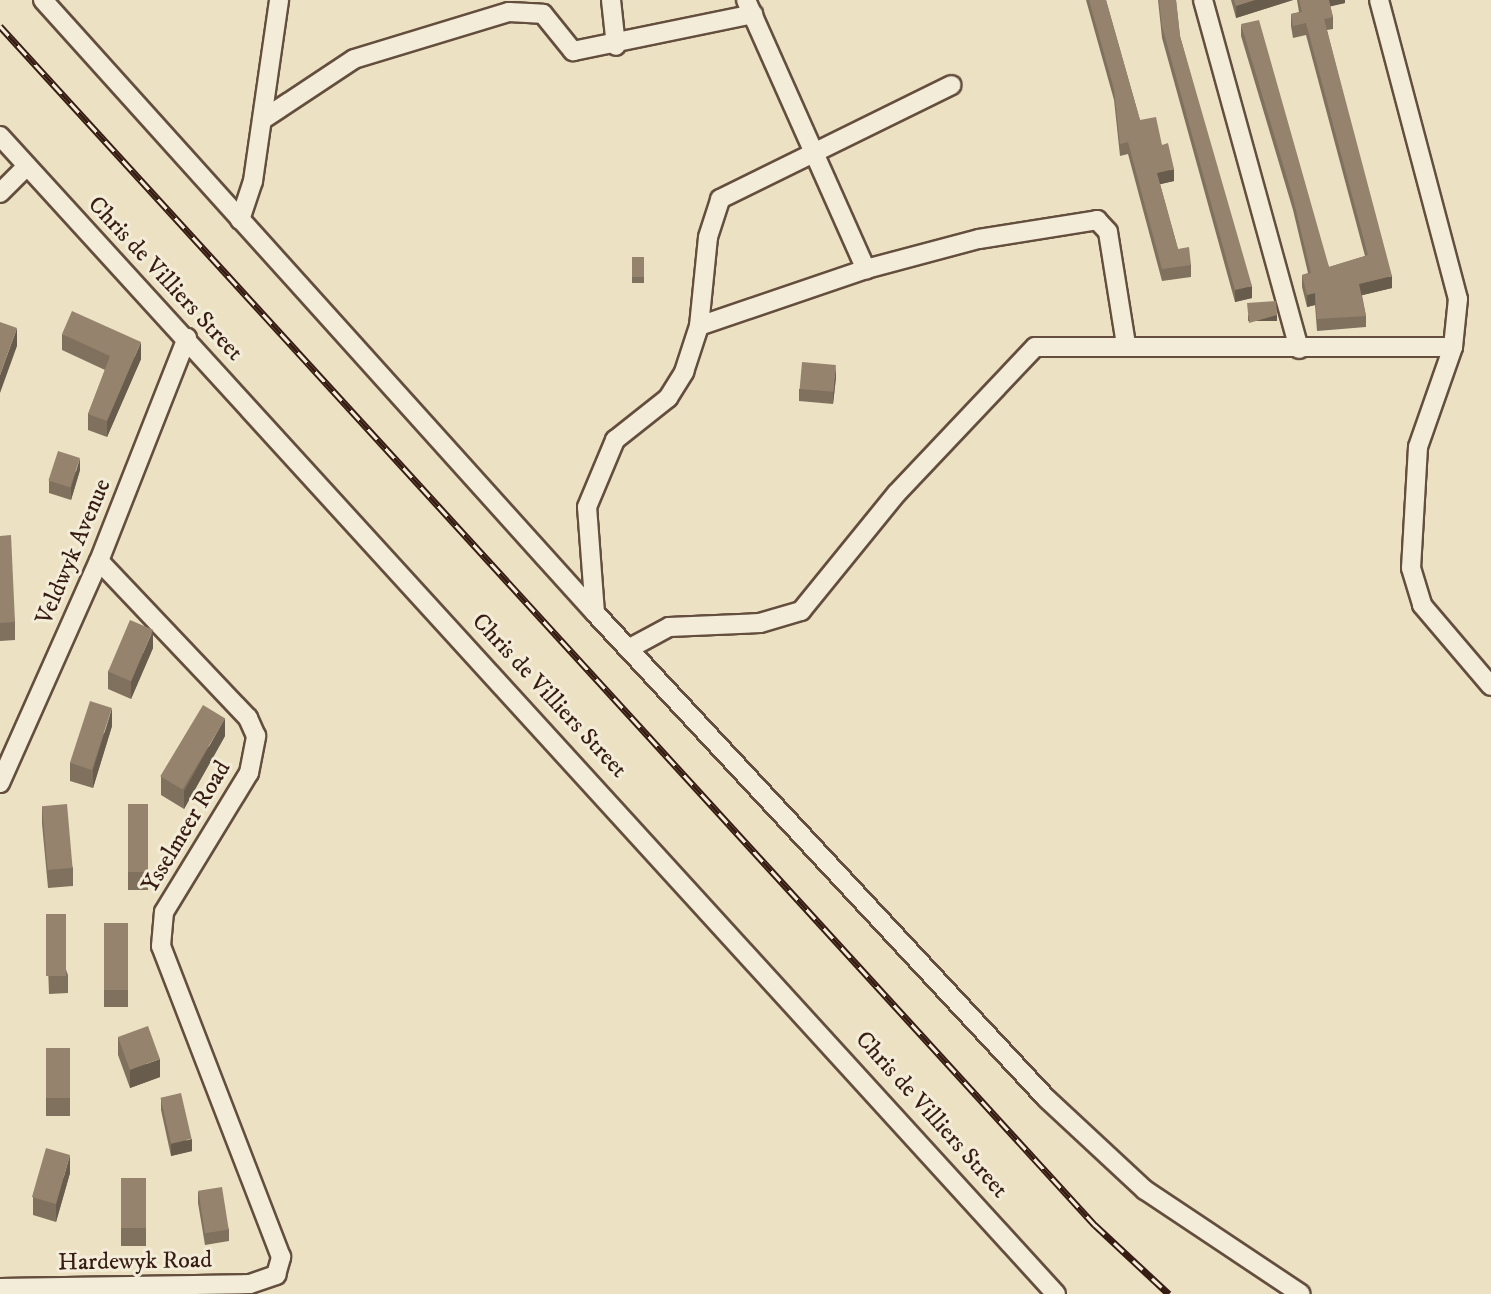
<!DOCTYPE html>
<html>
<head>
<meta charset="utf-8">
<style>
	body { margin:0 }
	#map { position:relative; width:1491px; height:1294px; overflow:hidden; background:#ece2c3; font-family:"IM FELL DW Pica",serif }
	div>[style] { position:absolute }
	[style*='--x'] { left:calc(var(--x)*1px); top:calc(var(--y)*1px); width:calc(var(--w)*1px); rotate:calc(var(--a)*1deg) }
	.roads { filter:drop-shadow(2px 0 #644e3e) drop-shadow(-2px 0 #644e3e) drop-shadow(0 2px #644e3e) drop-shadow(0 -2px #644e3e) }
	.minor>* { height:18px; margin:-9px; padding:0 9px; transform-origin:9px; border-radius:9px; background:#f3ecd8 }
	.rail>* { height:7px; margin-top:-3.5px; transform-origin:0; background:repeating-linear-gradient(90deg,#f3ecd8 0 13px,#361c12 0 26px); box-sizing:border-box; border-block:2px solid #361c12 }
	.wall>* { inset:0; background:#80715f; transform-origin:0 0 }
	.shaded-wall>* { inset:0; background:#685c4d; transform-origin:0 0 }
	.building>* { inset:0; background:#95836e; transform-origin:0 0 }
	span { translate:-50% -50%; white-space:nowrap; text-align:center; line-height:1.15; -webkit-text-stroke:6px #f3ecd8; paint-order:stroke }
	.street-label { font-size:24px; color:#361c12 }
</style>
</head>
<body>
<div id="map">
	<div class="roads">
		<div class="minor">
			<i style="--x:43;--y:0;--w:825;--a:48"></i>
			<i style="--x:595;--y:613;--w:664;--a:47.08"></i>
			<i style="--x:1047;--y:1099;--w:134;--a:42.9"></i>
			<i style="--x:1145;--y:1190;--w:187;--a:33.7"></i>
			<i style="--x:611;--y:0;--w:46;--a:83.8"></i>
			<i style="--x:746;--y:0;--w:295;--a:66"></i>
			<i style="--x:1203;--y:0;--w:362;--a:74.6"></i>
			<i style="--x:262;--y:120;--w:110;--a:-33.5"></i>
			<i style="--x:354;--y:59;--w:162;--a:-16.9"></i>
			<i style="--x:509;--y:12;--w:34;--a:3"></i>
			<i style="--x:543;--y:14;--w:48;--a:51"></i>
			<i style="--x:573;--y:51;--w:184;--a:-11.6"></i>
			<i style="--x:0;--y:136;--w:1567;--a:47.64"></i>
			<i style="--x:0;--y:193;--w:38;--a:-45"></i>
			<i style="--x:240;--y:220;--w:41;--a:-71.6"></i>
			<i style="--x:253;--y:181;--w:183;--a:-81.8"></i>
			<i style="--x:699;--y:326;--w:176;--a:-18.8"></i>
			<i style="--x:866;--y:269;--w:117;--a:-14.9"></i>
			<i style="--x:979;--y:239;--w:120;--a:-9.1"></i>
			<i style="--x:1097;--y:220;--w:16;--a:47"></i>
			<i style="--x:1108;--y:232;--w:113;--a:80.9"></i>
			<i style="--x:1453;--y:347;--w:106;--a:109.3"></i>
			<i style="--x:1418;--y:447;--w:121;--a:93.3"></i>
			<i style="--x:1411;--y:568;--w:39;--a:73"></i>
			<i style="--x:1422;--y:605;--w:106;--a:49.6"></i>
			<i style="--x:595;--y:613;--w:106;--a:-94.3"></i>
			<i style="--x:587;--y:507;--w:73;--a:-67.3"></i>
			<i style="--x:615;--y:440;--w:68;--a:-38.4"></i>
			<i style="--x:668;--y:398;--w:31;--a:-58"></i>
			<i style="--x:684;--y:372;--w:48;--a:-71.9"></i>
			<i style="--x:699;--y:326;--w:89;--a:-84.2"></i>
			<i style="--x:708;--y:237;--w:40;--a:-72"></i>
			<i style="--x:720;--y:199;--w:258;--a:-26.2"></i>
			<i style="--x:630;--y:648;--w:44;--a:-28.3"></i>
			<i style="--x:669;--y:627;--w:91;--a:-2.5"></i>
			<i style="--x:760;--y:623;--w:43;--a:-16.3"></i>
			<i style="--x:801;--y:611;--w:152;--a:-50.9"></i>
			<i style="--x:897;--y:493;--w:201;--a:-46.6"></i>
			<i style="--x:1035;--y:347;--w:418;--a:0"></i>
			<i style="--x:1453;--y:347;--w:48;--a:-84.1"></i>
			<i style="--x:1458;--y:299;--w:309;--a:-104.8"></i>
			<i style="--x:0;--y:783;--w:243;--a:-66"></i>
			<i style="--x:99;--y:561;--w:240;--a:-68.5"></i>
			<i style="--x:0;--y:1288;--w:250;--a:-0.9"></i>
			<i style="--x:250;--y:1284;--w:28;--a:-19"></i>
			<i style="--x:276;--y:1275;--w:19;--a:-74"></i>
			<i style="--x:281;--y:1257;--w:333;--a:-111.1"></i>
			<i style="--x:161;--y:946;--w:34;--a:-85"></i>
			<i style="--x:164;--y:912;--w:163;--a:-58.6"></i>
			<i style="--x:249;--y:773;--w:38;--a:-79"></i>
			<i style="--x:256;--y:736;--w:20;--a:-114"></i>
			<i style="--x:248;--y:718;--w:216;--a:-133.5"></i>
		</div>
	</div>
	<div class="rail">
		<i style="--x:0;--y:26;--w:1624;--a:47.6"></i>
		<i style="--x:1095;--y:1225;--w:101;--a:43"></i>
	</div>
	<div class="wall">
		<i style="clip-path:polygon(1086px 0,1106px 0,1140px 120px,1162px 145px,1174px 181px,1160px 184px,1178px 249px,1191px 265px,1191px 277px,1162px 281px,1128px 154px,1120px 156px,1114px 100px)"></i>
		<i style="clip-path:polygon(1158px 0,1176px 0,1180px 36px,1252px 298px,1235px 302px,1162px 38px)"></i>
		<i style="clip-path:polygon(1231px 0,1293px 0,1236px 18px)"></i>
		<i style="clip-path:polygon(1297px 0,1345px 0,1345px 3px,1330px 6px,1333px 17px,1333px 29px,1327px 30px,1392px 288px,1362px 295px,1366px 316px,1366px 327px,1317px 331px,1315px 305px,1307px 307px,1302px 287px,1302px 275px,1308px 273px,1293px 210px,1241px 36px,1241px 24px,1329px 267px,1365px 256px,1306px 35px,1293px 38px,1291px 26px,1291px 14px,1299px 12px)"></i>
		<i style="left:632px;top:257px;width:12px;height:26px"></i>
		<i style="clip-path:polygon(62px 334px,141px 359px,107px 437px,88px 430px,88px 414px,105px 370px,62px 350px)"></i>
		<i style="clip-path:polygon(836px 377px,833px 404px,799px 401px,799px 389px)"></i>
		<i style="clip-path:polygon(80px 470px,71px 500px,49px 493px,49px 481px)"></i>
		<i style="clip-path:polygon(0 536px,15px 622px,15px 640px,0 641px)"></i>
		<i style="clip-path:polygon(153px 648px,131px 699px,108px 689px,108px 671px)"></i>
		<i style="clip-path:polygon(112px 726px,93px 788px,70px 781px,70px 763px)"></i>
		<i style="clip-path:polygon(225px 736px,184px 809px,161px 795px,161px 777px)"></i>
		<i style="left:128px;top:804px;width:20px;height:86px"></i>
		<i style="clip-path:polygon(42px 806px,73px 868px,73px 886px,48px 888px,42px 824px)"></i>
		<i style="clip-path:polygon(46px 914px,68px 975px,68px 993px,49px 994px)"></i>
		<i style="left:104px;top:923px;width:24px;height:84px"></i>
		<i style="clip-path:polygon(118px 1037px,160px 1077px,130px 1088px,118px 1055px)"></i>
		<i style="left:46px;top:1048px;width:24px;height:68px"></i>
		<i style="clip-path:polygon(161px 1098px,192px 1151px,171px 1156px,161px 1110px)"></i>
		<i style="clip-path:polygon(70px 1173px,56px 1222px,33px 1215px,33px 1197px)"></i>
		<i style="left:121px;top:1178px;width:25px;height:68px"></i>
		<i style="clip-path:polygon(198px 1191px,229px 1229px,229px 1241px,205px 1245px,198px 1203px)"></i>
	</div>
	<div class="shaded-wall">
		<i style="clip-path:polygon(1255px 0,1293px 0,1236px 18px,1236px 6px)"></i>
		<i style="clip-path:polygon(1328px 0,1345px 0,1345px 3px,1328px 7px)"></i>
		<i style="clip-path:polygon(1174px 169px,1174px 181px,1157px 185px,1157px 173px)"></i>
		<i style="clip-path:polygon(1392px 276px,1392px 288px,1359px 296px,1359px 284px)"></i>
		<i style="clip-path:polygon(1252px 286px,1252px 298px,1235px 302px,1235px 290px)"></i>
		<i style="clip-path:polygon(1315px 293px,1315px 305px,1307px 307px,1307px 295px)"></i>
		<i style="left:1277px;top:315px;width:6px;height:29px;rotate:90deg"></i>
		<i style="clip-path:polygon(17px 328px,17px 346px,0 393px,0 375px)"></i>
		<i style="clip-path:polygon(141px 342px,141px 359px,107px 437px,107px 421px)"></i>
		<i style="clip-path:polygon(836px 365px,836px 377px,833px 404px,833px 392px)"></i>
		<i style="clip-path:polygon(80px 458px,80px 470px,71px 500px,71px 488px)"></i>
		<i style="clip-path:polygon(153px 630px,153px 648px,131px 699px,131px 681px)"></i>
		<i style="clip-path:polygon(112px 708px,112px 726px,93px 788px,93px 770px)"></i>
		<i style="clip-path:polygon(225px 718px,225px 736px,184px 809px,184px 791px)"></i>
		<i style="clip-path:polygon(160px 1059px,160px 1077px,130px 1088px,130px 1070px)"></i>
		<i style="clip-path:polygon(192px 1139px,192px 1151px,171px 1156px,171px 1144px)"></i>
		<i style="clip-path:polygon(70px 1155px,70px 1173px,56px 1222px,56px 1204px)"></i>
	</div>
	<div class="building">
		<i style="clip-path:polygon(1089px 0,1106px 0,1140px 120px,1156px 117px,1162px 145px,1168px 143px,1174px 169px,1157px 173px,1178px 249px,1189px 247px,1191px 265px,1162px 269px,1128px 142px,1120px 144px,1114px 89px)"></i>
		<i style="clip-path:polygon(1159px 0,1176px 0,1180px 36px,1252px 286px,1235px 290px,1162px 26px)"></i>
		<i style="clip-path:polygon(1234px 0,1255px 0,1236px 6px)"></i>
		<i style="clip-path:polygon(1299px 0,1329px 0,1333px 17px,1324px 19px,1392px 276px,1359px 284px,1366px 316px,1317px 319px,1315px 293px,1307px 295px,1302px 275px,1311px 273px,1293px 198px,1241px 24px,1259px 20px,1329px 267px,1368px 255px,1306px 23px,1293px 26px,1291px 14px,1302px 12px)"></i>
		<i style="left:632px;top:257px;width:12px;height:20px"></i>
		<i style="clip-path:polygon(1276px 301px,1277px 315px,1249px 323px,1247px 303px)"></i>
		<i style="clip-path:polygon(72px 311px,141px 342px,107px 421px,88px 414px,110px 356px,62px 334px)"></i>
		<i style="clip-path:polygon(0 322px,17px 328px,0 375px)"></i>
		<i style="left:802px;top:362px;width:34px;height:27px;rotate:5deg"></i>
		<i style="left:58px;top:451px;width:23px;height:31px;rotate:18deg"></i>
		<i style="clip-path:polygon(11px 535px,15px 622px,0 623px,0 536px)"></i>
		<i style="left:130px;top:620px;width:25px;height:56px;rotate:23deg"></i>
		<i style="left:90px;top:701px;width:23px;height:65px;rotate:18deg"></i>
		<i style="left:203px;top:705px;width:26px;height:83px;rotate:31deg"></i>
		<i style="left:67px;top:804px;width:64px;height:25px;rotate:85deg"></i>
		<i style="left:128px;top:804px;width:20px;height:68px"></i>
		<i style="left:46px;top:914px;width:20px;height:62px"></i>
		<i style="left:104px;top:923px;width:24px;height:67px"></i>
		<i style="left:148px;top:1026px;width:35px;height:32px;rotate:70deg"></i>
		<i style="left:46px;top:1048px;width:24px;height:50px"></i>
		<i style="left:181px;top:1093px;width:47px;height:21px;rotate:77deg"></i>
		<i style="left:46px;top:1148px;width:25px;height:51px;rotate:16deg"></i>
		<i style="left:121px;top:1178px;width:25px;height:50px"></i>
		<i style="left:222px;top:1187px;width:43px;height:24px;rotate:81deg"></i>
	</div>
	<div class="street-label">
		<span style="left:165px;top:279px;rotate:47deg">Chris de Villiers Street</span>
		<span style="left:74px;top:552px;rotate:-67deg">Veldwyk Avenue</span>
		<span style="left:549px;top:696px;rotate:47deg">Chris de Villiers Street</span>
		<span style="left:187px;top:827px;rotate:-59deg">Ysselmeer Road</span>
		<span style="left:931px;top:1115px;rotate:48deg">Chris de Villiers Street</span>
		<span style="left:135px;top:1262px;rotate:-1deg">Hardewyk Road</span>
	</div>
</div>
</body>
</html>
